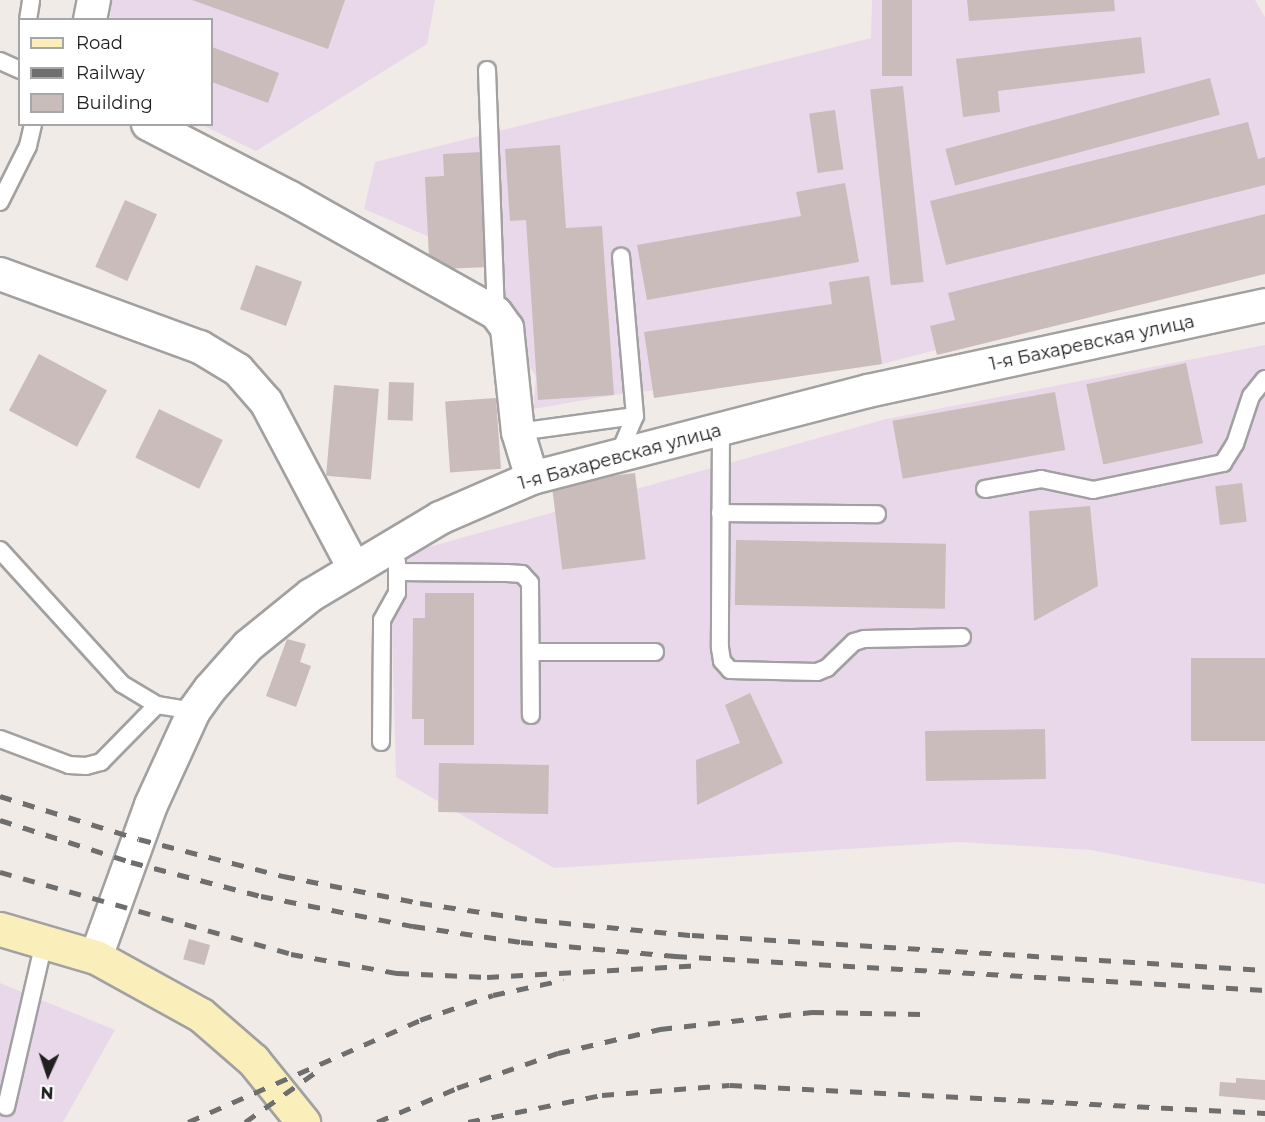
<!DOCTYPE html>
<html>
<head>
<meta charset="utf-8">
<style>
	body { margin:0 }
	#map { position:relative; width:1265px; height:1122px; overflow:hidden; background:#f1ebe7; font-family:Montserrat,sans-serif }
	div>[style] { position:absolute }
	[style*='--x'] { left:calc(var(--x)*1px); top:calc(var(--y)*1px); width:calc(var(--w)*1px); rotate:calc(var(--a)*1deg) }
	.industrial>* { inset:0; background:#e9d8ea }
	.building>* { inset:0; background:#c9bcba; transform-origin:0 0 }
	.roads { filter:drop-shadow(2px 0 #a1a1a1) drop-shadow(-2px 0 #a1a1a1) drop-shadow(0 2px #a1a1a1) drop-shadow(0 -2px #a1a1a1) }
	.lane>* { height:16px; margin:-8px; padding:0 8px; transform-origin:8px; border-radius:8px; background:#fff }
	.street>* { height:32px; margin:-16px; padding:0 16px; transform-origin:16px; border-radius:16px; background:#fff }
	.secondary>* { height:33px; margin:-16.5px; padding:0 16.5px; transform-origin:16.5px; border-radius:16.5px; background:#faefbb }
	.rail>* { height:4.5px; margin-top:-2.25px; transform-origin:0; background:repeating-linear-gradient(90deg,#6e6e6e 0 12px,transparent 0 24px) }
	span { translate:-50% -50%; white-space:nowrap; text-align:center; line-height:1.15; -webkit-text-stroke:4.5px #fff; paint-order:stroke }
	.street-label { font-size:18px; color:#202020 }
	.legend { position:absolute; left:18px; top:18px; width:195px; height:108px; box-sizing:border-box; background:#fff; border:2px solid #a6a6a6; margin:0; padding:8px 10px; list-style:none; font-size:18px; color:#202020 }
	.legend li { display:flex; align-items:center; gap:12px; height:30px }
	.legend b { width:30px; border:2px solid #a6a6a6 }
	.north { position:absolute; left:18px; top:1044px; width:60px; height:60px; -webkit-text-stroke:4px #fff; paint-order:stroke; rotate:183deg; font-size:16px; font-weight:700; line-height:24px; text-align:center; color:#202020 }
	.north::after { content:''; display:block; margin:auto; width:21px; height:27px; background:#202020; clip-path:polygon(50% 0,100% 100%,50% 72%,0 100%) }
</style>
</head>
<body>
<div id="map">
	<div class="industrial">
		<i style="clip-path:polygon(112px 0,435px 0,427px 44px,256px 151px,202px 125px,212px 124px,212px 20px,110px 20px)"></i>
		<i style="clip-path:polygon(872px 0,1255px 0,1265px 17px,1265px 265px,882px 364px,614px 395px,533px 409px,536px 377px,507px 328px,486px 261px,364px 209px,375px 162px,871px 38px)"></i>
		<i style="clip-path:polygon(1265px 345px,1265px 884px,1091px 850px,958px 842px,554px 868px,396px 777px,390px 558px,886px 419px)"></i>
		<i style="clip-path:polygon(0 983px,115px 1030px,63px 1122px,0 1122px)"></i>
	</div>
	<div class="building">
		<i style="clip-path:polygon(192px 0,345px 0,328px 49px)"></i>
		<i style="left:882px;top:0;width:30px;height:76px"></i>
		<i style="clip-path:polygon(967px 0,1114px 0,1115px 11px,969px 21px)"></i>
		<i style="clip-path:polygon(1141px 37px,1145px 73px,998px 91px,1000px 112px,963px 117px,956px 59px)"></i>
		<i style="clip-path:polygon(212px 47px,279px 73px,268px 103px,212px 82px)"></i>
		<i style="left:1210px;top:78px;width:38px;height:274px;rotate:75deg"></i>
		<i style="left:903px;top:86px;width:197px;height:33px;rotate:84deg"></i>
		<i style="left:835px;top:110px;width:60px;height:26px;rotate:82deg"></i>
		<i style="clip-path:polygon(1248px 122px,1258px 159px,1265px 157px,1265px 185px,946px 265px,930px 201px)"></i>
		<i style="clip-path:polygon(560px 145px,566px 228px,602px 226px,614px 395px,538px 400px,526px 220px,510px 221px,505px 149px)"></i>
		<i style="clip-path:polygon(482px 152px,488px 267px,443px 269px,429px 258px,425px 177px,444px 176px,443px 154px)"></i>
		<i style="clip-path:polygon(845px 183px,859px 262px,647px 300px,637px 245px,801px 216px,796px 192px)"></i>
		<i style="left:125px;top:200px;width:35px;height:73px;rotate:24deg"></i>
		<i style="clip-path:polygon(1265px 214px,1265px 274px,937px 355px,930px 326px,955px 320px,948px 293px)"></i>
		<i style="left:256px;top:265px;width:49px;height:47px;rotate:20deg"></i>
		<i style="clip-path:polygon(869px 276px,882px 364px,654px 398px,644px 332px,832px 304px,829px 282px)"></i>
		<i style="left:39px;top:354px;width:77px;height:64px;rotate:28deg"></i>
		<i style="left:1186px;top:363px;width:82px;height:102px;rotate:78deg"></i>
		<i style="left:389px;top:382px;width:25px;height:38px;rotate:2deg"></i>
		<i style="left:334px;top:385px;width:45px;height:91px;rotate:5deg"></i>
		<i style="left:1055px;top:392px;width:59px;height:165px;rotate:80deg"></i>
		<i style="left:496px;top:398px;width:71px;height:51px;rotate:86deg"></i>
		<i style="left:159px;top:409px;width:71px;height:54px;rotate:26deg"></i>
		<i style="left:635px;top:473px;width:87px;height:84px;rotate:83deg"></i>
		<i style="left:1242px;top:483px;width:39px;height:27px;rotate:83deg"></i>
		<i style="clip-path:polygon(1090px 506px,1098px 586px,1034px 621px,1029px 511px)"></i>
		<i style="left:736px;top:540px;width:210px;height:65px;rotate:1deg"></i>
		<i style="clip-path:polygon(425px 593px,474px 593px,474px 745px,424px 745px,424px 719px,412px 719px,413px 618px,425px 618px)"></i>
		<i style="clip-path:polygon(287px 639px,306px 644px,300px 662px,311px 666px,296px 707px,266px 696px)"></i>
		<i style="left:1265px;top:658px;width:83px;height:74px;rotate:90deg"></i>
		<i style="clip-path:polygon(750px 693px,783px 763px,697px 805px,696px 760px,740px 743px,725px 705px)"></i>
		<i style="left:1045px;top:729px;width:50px;height:120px;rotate:89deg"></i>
		<i style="left:439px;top:763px;width:110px;height:49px;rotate:1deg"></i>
		<i style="left:189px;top:939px;width:22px;height:21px;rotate:16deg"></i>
		<i style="clip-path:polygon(1236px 1078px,1265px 1080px,1265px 1100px,1219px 1096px,1220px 1082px,1236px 1083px)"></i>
	</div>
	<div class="roads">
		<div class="lane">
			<i style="--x:28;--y:20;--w:20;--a:-81"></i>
			<i style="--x:0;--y:61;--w:22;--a:24"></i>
			<i style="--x:487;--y:70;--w:243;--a:87.9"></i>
			<i style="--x:0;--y:202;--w:63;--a:-63.4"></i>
			<i style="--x:28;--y:146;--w:23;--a:-77"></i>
			<i style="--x:721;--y:429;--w:219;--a:90.3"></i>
			<i style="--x:720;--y:648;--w:13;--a:81"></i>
			<i style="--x:722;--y:661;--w:12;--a:48"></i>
			<i style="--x:730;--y:670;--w:87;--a:1.3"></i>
			<i style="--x:817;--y:672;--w:11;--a:-22"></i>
			<i style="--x:827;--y:668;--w:37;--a:-44"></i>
			<i style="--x:854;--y:642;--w:10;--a:-17"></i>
			<i style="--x:864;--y:639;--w:98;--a:-1.2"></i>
			<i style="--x:518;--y:432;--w:118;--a:-7.8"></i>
			<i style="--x:618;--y:456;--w:43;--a:-67"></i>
			<i style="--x:635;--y:416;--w:160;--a:-95"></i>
			<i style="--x:985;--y:489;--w:57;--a:-10.1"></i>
			<i style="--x:1041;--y:479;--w:53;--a:11.9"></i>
			<i style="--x:1093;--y:490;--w:133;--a:-11.7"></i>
			<i style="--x:1223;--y:463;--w:22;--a:-58"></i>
			<i style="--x:1235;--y:444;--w:51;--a:-71.6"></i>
			<i style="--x:1251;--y:396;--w:22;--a:-51"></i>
			<i style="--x:720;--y:513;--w:157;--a:0.4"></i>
			<i style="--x:0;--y:550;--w:181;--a:47.7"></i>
			<i style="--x:122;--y:684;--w:41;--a:31"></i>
			<i style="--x:397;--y:572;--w:110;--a:0.5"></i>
			<i style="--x:507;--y:573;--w:15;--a:4"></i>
			<i style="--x:522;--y:574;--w:12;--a:48"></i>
			<i style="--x:530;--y:583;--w:132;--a:89.6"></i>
			<i style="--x:531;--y:652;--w:124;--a:0"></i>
			<i style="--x:0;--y:739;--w:74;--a:20.6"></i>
			<i style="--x:69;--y:765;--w:17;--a:3"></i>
			<i style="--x:86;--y:766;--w:16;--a:-15"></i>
			<i style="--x:101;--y:762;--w:80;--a:-45.5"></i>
			<i style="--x:157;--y:705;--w:37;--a:9"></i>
			<i style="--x:381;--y:742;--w:122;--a:-89.5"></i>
			<i style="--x:382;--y:620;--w:31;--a:-61"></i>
			<i style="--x:397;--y:593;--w:31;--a:-90"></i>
			<i style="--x:6;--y:1107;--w:169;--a:-77"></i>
		</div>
		<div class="street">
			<i style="--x:90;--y:20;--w:20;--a:-79"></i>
			<i style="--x:148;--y:124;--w:159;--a:27.4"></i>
			<i style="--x:289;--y:197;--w:237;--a:29.3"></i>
			<i style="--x:496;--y:313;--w:19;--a:54"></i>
			<i style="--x:507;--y:328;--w:105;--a:84"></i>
			<i style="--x:518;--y:432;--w:48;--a:73.1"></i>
			<i style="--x:0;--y:274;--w:213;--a:20.1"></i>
			<i style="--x:200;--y:347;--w:44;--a:31.2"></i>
			<i style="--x:238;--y:370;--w:43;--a:48.8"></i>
			<i style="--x:266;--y:402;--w:188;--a:62.1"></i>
			<i style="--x:96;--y:957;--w:162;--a:-70.1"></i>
			<i style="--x:151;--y:805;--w:103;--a:-65.4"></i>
			<i style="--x:194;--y:711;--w:27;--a:-54"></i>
			<i style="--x:210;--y:689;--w:57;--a:-48.5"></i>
			<i style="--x:248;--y:646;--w:81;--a:-39"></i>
			<i style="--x:311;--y:595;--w:150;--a:-30.8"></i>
			<i style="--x:440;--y:518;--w:100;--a:-23.5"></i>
			<i style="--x:532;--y:478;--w:347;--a:-14.5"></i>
			<i style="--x:868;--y:391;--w:406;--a:-12.2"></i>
		</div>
		<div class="secondary">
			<i style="--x:0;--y:929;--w:100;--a:16.3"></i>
			<i style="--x:96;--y:957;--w:120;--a:28.9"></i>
			<i style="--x:201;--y:1015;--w:69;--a:40.9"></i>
			<i style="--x:253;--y:1060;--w:80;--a:51.1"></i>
		</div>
	</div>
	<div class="rail">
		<i style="--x:0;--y:796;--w:145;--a:17.2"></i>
		<i style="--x:139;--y:839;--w:149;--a:14.4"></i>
		<i style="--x:283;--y:876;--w:140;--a:11.1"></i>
		<i style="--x:420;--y:903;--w:116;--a:8.4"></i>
		<i style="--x:535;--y:920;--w:158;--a:5.5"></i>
		<i style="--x:692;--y:935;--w:574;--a:3.5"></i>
		<i style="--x:0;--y:820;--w:138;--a:17.8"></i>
		<i style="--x:131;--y:862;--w:134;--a:14.7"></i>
		<i style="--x:261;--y:896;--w:155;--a:11.2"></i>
		<i style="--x:413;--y:926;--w:109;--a:8.4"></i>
		<i style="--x:521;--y:942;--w:155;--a:5.2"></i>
		<i style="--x:675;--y:956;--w:591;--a:3.3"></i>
		<i style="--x:0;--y:872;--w:302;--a:15.7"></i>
		<i style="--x:291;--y:954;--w:108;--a:10.2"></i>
		<i style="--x:397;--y:973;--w:90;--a:2.5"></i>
		<i style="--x:487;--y:977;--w:216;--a:-3.2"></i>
		<i style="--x:188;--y:1122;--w:253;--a:-23.7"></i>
		<i style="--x:420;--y:1020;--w:77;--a:-18.9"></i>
		<i style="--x:493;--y:995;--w:72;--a:-12.1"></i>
		<i style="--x:245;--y:1122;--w:87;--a:-35.2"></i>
		<i style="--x:377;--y:1122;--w:87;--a:-23"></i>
		<i style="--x:457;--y:1088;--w:107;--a:-19.1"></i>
		<i style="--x:558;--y:1053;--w:105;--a:-13.2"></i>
		<i style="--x:660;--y:1029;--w:153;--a:-6.4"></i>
		<i style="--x:812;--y:1012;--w:109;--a:1.1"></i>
		<i style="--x:468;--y:1122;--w:137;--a:-11.4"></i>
		<i style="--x:602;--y:1095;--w:128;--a:-4.5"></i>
		<i style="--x:730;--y:1085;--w:536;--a:3"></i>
	</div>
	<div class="street-label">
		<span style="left:1092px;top:343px;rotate:-12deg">1-я Бахаревская улица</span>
		<span style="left:620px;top:457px;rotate:-15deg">1-я Бахаревская улица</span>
	</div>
	<ul class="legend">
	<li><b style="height:8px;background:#faefbb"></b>Road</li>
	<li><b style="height:8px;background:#6e6e6e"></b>Railway</li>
	<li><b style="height:16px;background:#c9bcba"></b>Building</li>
	</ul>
	<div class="north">N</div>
</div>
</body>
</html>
